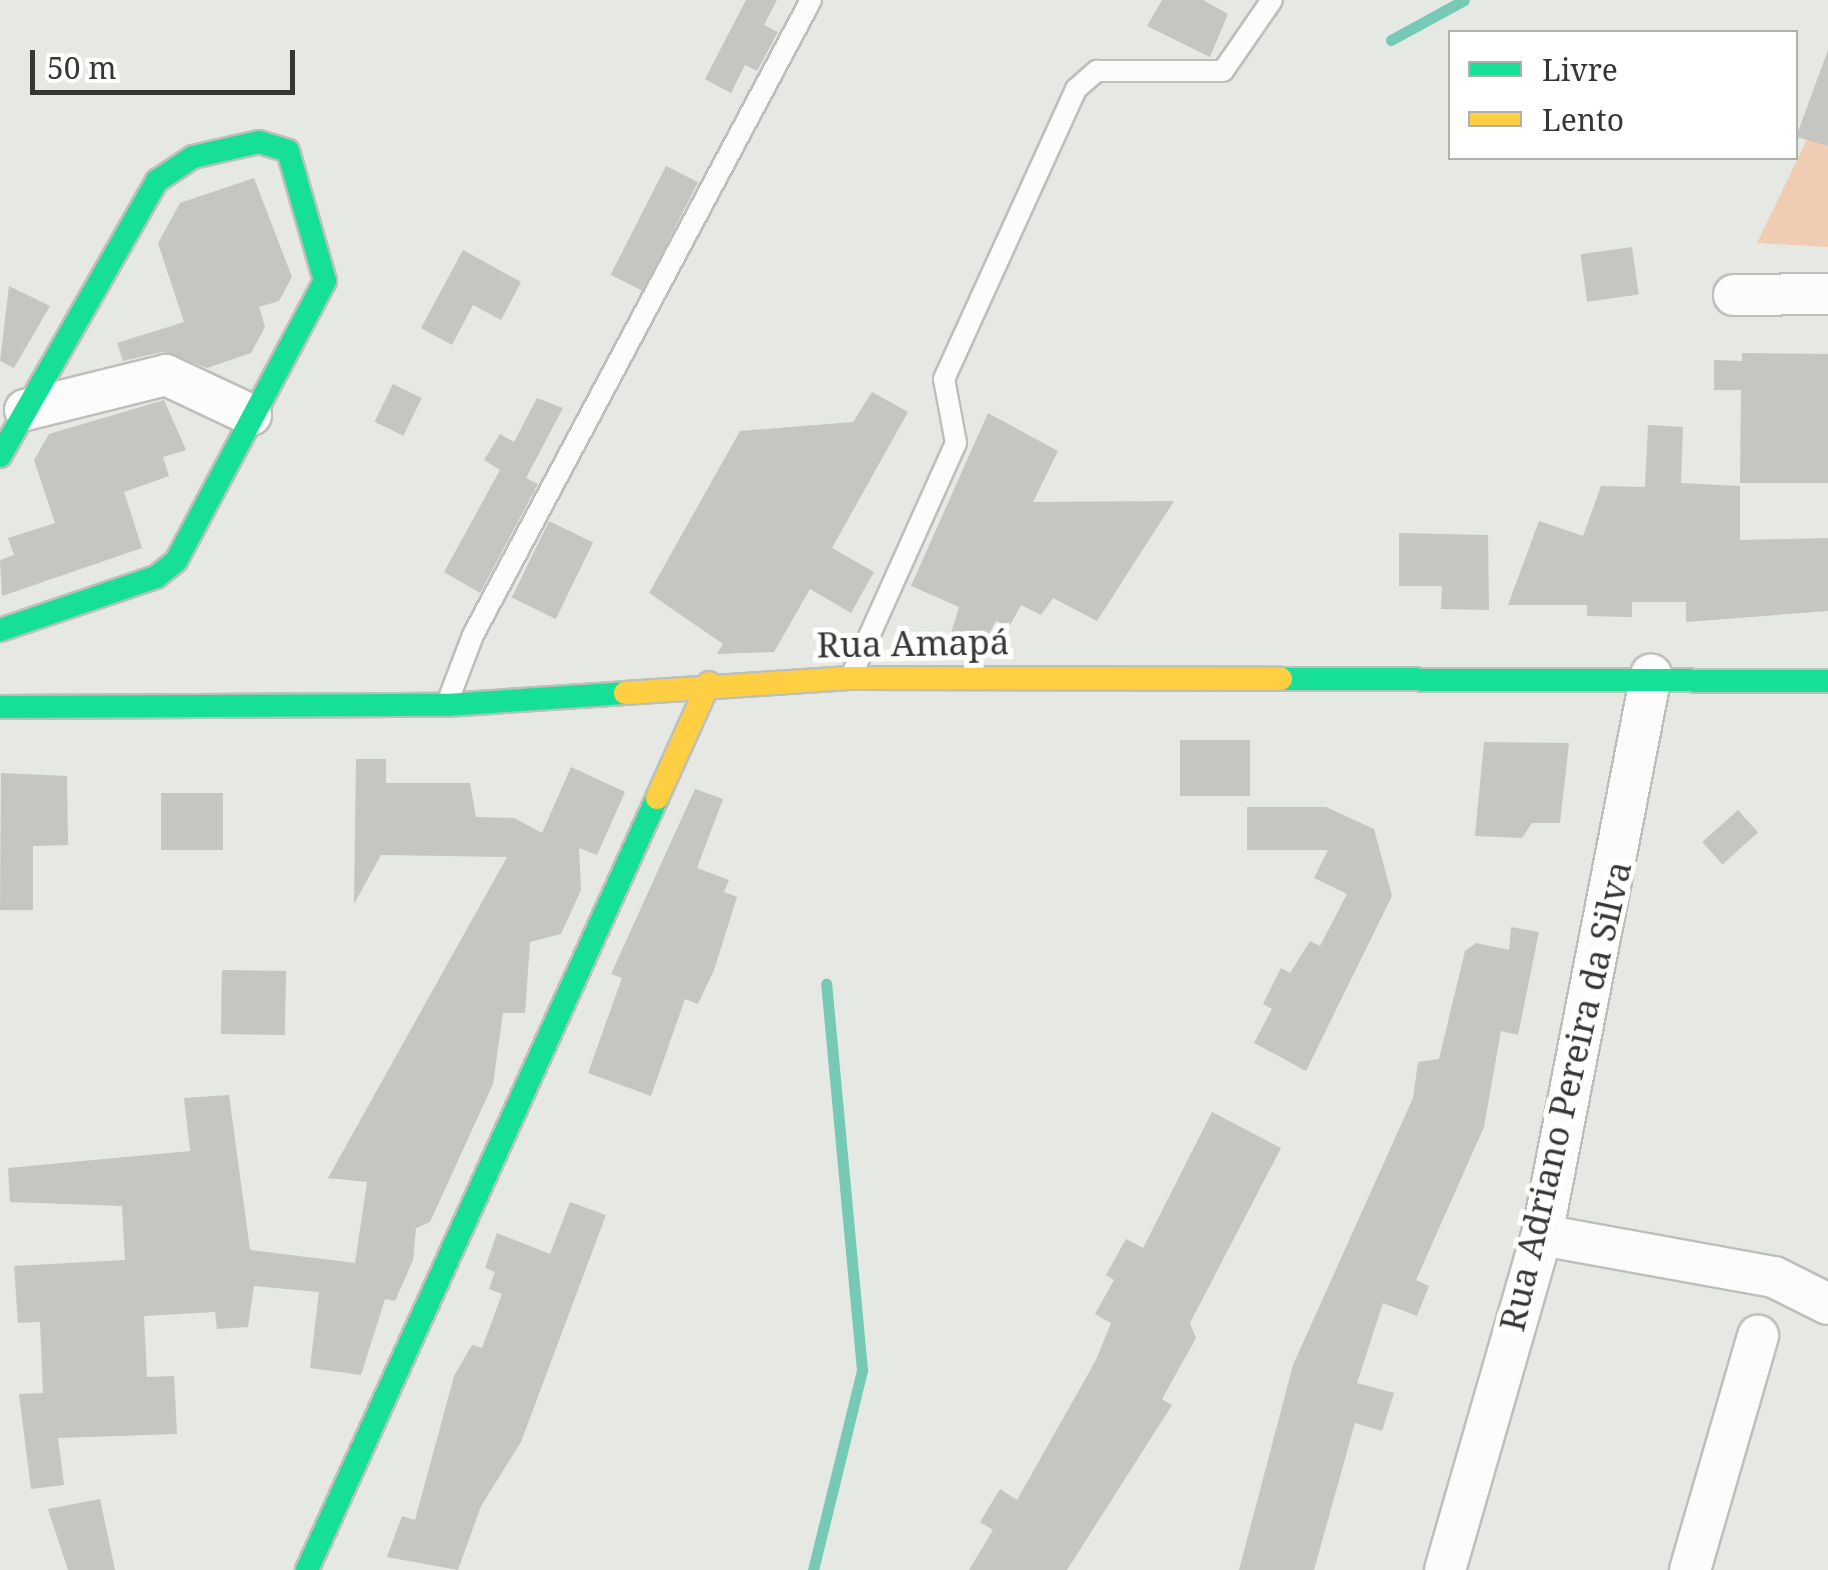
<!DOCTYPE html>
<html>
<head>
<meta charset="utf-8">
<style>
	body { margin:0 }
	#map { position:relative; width:1828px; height:1570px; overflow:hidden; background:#e6e8e3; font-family:"Noto Serif",serif }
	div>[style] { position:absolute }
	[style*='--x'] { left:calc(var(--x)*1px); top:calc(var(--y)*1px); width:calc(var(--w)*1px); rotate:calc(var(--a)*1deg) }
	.green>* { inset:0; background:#f0cdb2 }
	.stream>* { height:11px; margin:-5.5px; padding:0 5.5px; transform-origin:5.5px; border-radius:5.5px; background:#75c9b5 }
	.building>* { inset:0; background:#c5c5c2; transform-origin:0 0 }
	.roads { filter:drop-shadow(2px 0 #bdbfbb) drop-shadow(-2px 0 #bdbfbb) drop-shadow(0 2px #bdbfbb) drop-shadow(0 -2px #bdbfbb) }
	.lane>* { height:20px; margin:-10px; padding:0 10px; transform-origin:10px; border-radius:10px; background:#fbfcfb }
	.street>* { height:40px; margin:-20px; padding:0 20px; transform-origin:20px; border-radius:20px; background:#fbfcfb }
	.fast>* { height:22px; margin:-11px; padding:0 11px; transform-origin:11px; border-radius:11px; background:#16e098 }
	.slow>* { height:22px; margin:-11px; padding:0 11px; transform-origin:11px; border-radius:11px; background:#ffcf43 }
	span { translate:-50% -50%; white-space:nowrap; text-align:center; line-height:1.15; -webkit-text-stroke:10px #fffffe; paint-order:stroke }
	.street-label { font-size:35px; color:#363734 }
	.legend { position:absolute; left:1448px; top:30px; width:350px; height:130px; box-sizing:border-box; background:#fffffe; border:2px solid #afafad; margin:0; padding:12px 18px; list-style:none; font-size:30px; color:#363734 }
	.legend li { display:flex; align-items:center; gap:20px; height:50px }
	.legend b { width:50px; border:2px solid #afafad }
	.scale { position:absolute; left:30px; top:50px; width:265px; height:45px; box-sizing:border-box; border:5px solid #363734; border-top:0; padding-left:12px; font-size:30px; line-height:35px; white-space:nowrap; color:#363734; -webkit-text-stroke:8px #fffffe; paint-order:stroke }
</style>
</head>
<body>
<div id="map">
	<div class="green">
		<i style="clip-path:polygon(1828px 96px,1828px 247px,1757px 243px)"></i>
	</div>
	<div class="stream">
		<i style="--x:1391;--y:40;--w:83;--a:-28.7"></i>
		<i style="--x:813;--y:1570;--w:206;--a:-76.2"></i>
		<i style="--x:862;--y:1370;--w:388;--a:-95.3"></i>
	</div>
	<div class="building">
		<i style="clip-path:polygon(746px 0,777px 0,764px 25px,778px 32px,757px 71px,745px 65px,731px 93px,705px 79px)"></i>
		<i style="clip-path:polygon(1162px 0,1203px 0,1228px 14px,1210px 57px,1147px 26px)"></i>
		<i style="clip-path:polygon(1828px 50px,1828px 146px,1796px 137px)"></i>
		<i style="left:666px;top:166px;width:36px;height:122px;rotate:27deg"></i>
		<i style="clip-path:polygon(254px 178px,292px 277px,279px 301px,259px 307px,265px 327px,251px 353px,207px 368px,162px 352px,123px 361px,117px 343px,184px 322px,158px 243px,180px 203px)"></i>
		<i style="left:1632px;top:247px;width:48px;height:52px;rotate:82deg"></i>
		<i style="clip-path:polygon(463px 250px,521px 282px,501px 320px,473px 305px,452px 345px,421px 328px)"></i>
		<i style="clip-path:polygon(9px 286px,50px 306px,14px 368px,0 361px)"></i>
		<i style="clip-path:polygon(1742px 353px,1828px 354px,1828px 483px,1740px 483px,1741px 390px,1714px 390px,1714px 360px,1742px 361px)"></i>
		<i style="left:393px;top:384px;width:32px;height:42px;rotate:26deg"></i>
		<i style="clip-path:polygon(872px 392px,908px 412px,832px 548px,874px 572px,851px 613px,810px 589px,774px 652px,717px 654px,723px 644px,649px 593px,740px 431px,853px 422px)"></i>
		<i style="clip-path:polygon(537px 398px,563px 408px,526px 478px,538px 484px,480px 593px,444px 572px,500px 470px,484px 460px,500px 434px,514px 442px)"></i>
		<i style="clip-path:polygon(164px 400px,186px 450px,163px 457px,169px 476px,124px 492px,142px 548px,2px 596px,0 560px,14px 555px,8px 538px,55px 523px,34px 460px,49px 434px)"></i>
		<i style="clip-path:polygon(988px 413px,1058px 451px,1033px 502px,1174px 501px,1097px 621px,1053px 598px,1041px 615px,1021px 605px,1009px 627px,996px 621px,983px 645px,947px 647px,959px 607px,911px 586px)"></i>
		<i style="clip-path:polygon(1648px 425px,1683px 427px,1681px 483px,1740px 486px,1740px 540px,1828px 538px,1828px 611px,1686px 622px,1686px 602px,1632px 602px,1632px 617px,1587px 616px,1587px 605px,1508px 605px,1539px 521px,1583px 536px,1601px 486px,1645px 487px)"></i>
		<i style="left:549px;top:521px;width:49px;height:85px;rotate:26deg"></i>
		<i style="clip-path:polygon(1399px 533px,1488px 535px,1489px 610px,1441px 609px,1442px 586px,1399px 586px)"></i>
		<i style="left:1180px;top:740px;width:70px;height:56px"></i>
		<i style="clip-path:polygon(1484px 742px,1569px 743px,1560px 823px,1532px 823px,1522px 838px,1475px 836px)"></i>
		<i style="clip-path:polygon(356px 759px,386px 759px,386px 783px,470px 783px,476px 817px,514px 818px,542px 833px,571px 767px,625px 792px,597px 855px,579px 848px,581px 890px,561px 934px,530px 942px,525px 1013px,503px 1013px,493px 1084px,430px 1222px,416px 1228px,413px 1260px,395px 1301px,385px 1299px,361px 1375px,310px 1368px,319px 1292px,254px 1286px,248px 1327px,217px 1329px,215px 1312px,144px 1316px,147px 1377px,174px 1376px,177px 1434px,58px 1438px,64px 1485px,31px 1489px,19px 1394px,43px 1393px,40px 1322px,18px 1323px,14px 1266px,125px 1260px,122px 1206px,10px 1202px,8px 1168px,190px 1151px,184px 1098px,229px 1095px,250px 1250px,355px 1263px,367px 1182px,328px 1178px,507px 857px,381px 855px,354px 904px)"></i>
		<i style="clip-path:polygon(1px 773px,67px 776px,68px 845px,33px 846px,33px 910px,0 910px)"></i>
		<i style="clip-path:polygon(695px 789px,723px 799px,697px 868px,729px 880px,724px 892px,737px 897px,714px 970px,698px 1004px,685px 999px,651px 1096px,588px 1073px,622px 978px,611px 974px)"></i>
		<i style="left:161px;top:793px;width:62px;height:57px"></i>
		<i style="clip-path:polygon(1247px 807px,1326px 807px,1374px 829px,1392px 896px,1306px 1071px,1254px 1043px,1272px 1009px,1263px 1004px,1281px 968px,1290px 973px,1310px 941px,1320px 946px,1347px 894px,1314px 878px,1328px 850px,1247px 850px)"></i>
		<i style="left:1738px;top:810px;width:30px;height:48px;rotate:48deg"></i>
		<i style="clip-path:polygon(1511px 927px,1539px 932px,1518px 1035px,1501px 1031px,1484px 1127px,1416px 1280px,1429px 1286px,1417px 1316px,1383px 1303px,1357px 1383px,1394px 1393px,1382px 1431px,1355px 1423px,1314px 1570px,1239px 1570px,1293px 1365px,1413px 1098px,1418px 1062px,1439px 1059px,1465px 951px,1476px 943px,1509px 950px)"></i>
		<i style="left:222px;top:970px;width:64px;height:64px;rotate:1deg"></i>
		<i style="clip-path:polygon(1212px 1112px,1281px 1148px,1190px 1323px,1196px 1338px,1162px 1399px,1172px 1405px,1067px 1570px,969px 1570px,993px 1530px,980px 1522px,1000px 1489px,1017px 1500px,1096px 1360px,1111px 1323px,1095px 1314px,1114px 1280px,1106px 1275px,1126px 1239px,1143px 1248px)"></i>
		<i style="clip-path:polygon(570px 1202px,606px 1215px,521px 1442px,481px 1506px,458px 1570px,387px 1557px,402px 1516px,415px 1520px,454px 1376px,472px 1345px,482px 1348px,502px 1294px,489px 1289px,495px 1272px,485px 1268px,497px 1233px,550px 1254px)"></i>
		<i style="clip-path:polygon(100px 1499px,115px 1570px,68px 1570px,48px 1509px)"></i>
	</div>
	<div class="roads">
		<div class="lane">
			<i style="--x:853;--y:672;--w:251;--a:-65.8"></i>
			<i style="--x:956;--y:443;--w:65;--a:-100.6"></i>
			<i style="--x:944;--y:379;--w:319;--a:-65.5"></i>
			<i style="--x:1076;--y:89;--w:28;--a:-41"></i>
			<i style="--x:1097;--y:71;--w:126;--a:0"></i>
			<i style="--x:1223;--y:71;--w:86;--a:-55.4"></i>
			<i style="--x:449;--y:698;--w:67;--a:-69.1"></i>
			<i style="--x:473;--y:635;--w:719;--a:-61.97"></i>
		</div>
		<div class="street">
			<i style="--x:1734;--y:295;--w:94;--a:-0.6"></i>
			<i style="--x:25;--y:410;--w:145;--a:-13.9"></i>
			<i style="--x:166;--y:375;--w:94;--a:25.2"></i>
			<i style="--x:1542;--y:1235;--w:236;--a:10.3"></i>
			<i style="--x:1774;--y:1277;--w:60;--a:26.6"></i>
			<i style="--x:1445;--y:1570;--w:349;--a:-73.9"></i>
			<i style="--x:1542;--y:1235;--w:571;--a:-78.99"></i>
			<i style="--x:1690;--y:1570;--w:244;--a:-73.8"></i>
		</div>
		<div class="fast">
			<i style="--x:0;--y:456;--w:317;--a:-60.3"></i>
			<i style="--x:157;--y:181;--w:43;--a:-33.7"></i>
			<i style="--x:193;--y:157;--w:68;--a:-12.8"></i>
			<i style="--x:259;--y:142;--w:30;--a:17"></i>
			<i style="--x:288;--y:151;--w:135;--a:74.1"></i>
			<i style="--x:325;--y:281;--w:317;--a:118"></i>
			<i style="--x:176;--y:561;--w:26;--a:141"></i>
			<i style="--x:156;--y:577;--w:165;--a:161.2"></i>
			<i style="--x:1281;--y:679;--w:547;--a:0.21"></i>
			<i style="--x:0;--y:707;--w:446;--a:-0.3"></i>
			<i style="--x:446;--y:705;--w:179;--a:-3.8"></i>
			<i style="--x:307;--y:1570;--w:848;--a:-65.61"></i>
		</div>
		<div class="slow">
			<i style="--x:625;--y:693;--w:225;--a:-3.8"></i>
			<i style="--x:850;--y:678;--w:431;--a:0.1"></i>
			<i style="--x:657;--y:798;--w:126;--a:-65.7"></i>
		</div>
	</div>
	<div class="street-label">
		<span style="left:913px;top:643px;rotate:-1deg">Rua Amapá</span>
		<span style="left:1565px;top:1096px;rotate:-77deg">Rua Adriano Pereira da Silva</span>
	</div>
	<ul class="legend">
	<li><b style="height:12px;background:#16e098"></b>Livre</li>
	<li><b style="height:12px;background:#ffcf43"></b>Lento</li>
	</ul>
	<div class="scale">50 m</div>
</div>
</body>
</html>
